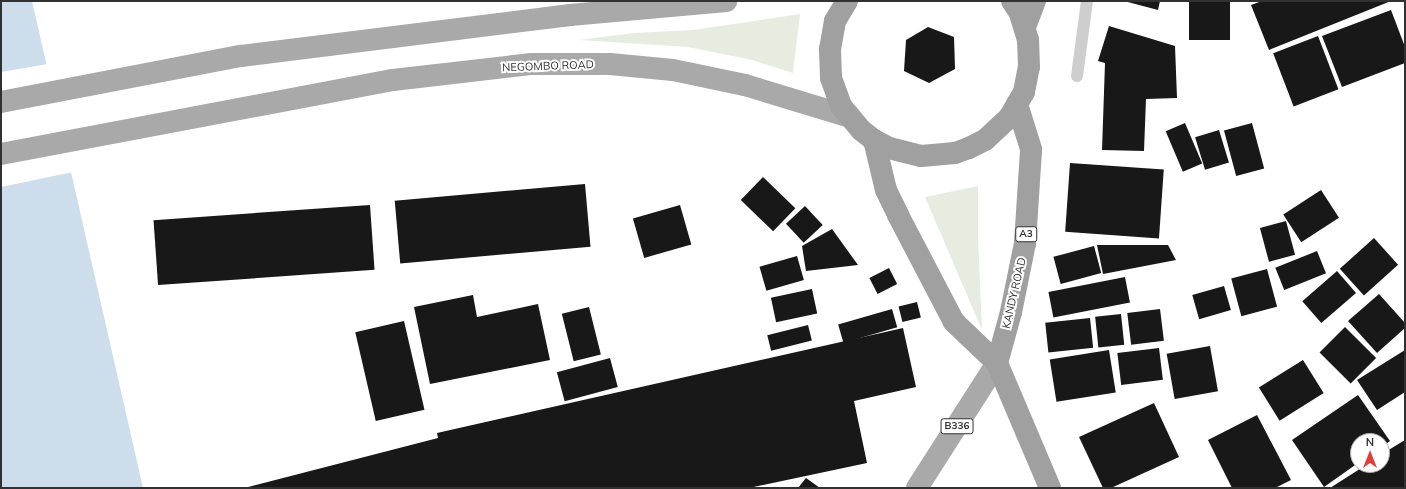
<!DOCTYPE html>
<html>
<head>
<meta charset="utf-8">
<style>
	body { margin:0 }
	#map { position:relative; width:1406px; height:489px; overflow:hidden; background:#fff; font-family:Mulish,sans-serif }
	div>[style] { position:absolute }
	[style*='--x'] { left:calc(var(--x)*1px); top:calc(var(--y)*1px); width:calc(var(--w)*1px); rotate:calc(var(--a)*1deg) }
	.green>* { inset:0; background:#e6ede0 }
	.water>* { inset:0; background:#cdddeb }
	.pier>* { inset:0; background:#fff }
	.building>* { inset:0; background:#181818; transform-origin:0 0 }
	.service>* { height:12px; margin:-6px; padding:0 6px; transform-origin:6px; border-radius:6px; background:#cecece }
	.primary>* { height:22px; margin:-11px; padding:0 11px; transform-origin:11px; border-radius:11px; background:#a9a9a9 }
	.trunk>* { height:22px; margin:-11px; padding:0 11px; transform-origin:11px; border-radius:11px; background:#a0a0a0 }
	span { translate:-50% -50%; white-space:nowrap; text-align:center; line-height:1.15; -webkit-text-stroke:4px #fff; paint-order:stroke }
	.shield-label span { padding:1px 3px; background:#fff; border:1px solid; border-radius:3px; -webkit-text-stroke-width:0 }
	.shield-label { font-size:10px; color:#313131; font-weight:700 }
	.street-label { font-size:11px; color:#313131 }
	.frame { position:absolute; inset:0; border:2px solid #313131; pointer-events:none }
	.north { position:absolute; left:1350px; top:433px; width:40px; height:40px; box-sizing:border-box; background:#fff; border:1px solid #adadad; border-radius:50%; rotate:0deg; font-size:11px; font-weight:700; line-height:16px; text-align:center; color:#313131 }
	.north::after { content:''; display:block; margin:auto; width:14px; height:18px; background:#dd3e3e; clip-path:polygon(50% 0,100% 100%,50% 72%,0 100%) }
</style>
</head>
<body>
<div id="map">
	<div class="green">
		<i style="clip-path:polygon(800px 14px,793px 73px,752px 60px,688px 47px,579px 40px,634px 33px,693px 30px)"></i>
		<i style="clip-path:polygon(978px 186px,978px 237px,982px 330px,925px 197px)"></i>
	</div>
	<div class="water">
		<i style="clip-path:polygon(1px 1px,32px 1px,143px 488px,1px 488px)"></i>
	</div>
	<div class="pier">
		<i style="clip-path:polygon(48px 64px,73px 172px,1px 187px,1px 72px)"></i>
	</div>
	<div class="building">
		<i style="clip-path:polygon(1124px 1px,1160px 1px,1158px 10px)"></i>
		<i style="left:1189px;top:1px;width:41px;height:39px"></i>
		<i style="clip-path:polygon(1262px 1px,1391px 1px,1269px 50px,1251px 5px)"></i>
		<i style="clip-path:polygon(1391px 10px,1405px 47px,1405px 63px,1342px 87px,1322px 36px)"></i>
		<i style="clip-path:polygon(1109px 26px,1175px 46px,1177px 98px,1146px 99px,1144px 151px,1102px 150px,1105px 63px,1098px 61px)"></i>
		<i style="clip-path:polygon(928px 27px,954px 37px,955px 69px,929px 83px,904px 71px,906px 40px)"></i>
		<i style="left:1318px;top:36px;width:57px;height:48px;rotate:69deg"></i>
		<i style="left:1185px;top:123px;width:44px;height:21px;rotate:67deg"></i>
		<i style="left:1252px;top:123px;width:47px;height:29px;rotate:75deg"></i>
		<i style="left:1219px;top:130px;width:34px;height:25px;rotate:73deg"></i>
		<i style="left:1070px;top:163px;width:94px;height:69px;rotate:4deg"></i>
		<i style="left:763px;top:177px;width:45px;height:32px;rotate:44deg"></i>
		<i style="left:585px;top:184px;width:63px;height:191px;rotate:85deg"></i>
		<i style="left:1321px;top:190px;width:33px;height:45px;rotate:57deg"></i>
		<i style="left:370px;top:205px;width:65px;height:217px;rotate:86deg"></i>
		<i style="left:680px;top:205px;width:41px;height:49px;rotate:74deg"></i>
		<i style="left:805px;top:206px;width:26px;height:26px;rotate:47deg"></i>
		<i style="left:1286px;top:221px;width:35px;height:27px;rotate:75deg"></i>
		<i style="clip-path:polygon(832px 229px,858px 265px,806px 271px,802px 246px)"></i>
		<i style="left:1374px;top:238px;width:36px;height:46px;rotate:48deg"></i>
		<i style="clip-path:polygon(1097px 245px,1168px 245px,1176px 260px,1103px 274px)"></i>
		<i style="left:1094px;top:246px;width:28px;height:42px;rotate:75deg"></i>
		<i style="left:1317px;top:251px;width:24px;height:45px;rotate:68deg"></i>
		<i style="left:797px;top:256px;width:25px;height:39px;rotate:74deg"></i>
		<i style="left:889px;top:268px;width:18px;height:22px;rotate:63deg"></i>
		<i style="left:1267px;top:269px;width:39px;height:37px;rotate:75deg"></i>
		<i style="left:1337px;top:271px;width:29px;height:46px;rotate:49deg"></i>
		<i style="left:1125px;top:277px;width:26px;height:78px;rotate:79deg"></i>
		<i style="left:1224px;top:286px;width:25px;height:33px;rotate:74deg"></i>
		<i style="left:812px;top:289px;width:25px;height:42px;rotate:78deg"></i>
		<i style="clip-path:polygon(1379px 294px,1405px 323px,1405px 328px,1377px 353px,1348px 321px)"></i>
		<i style="clip-path:polygon(473px 295px,477px 317px,538px 304px,550px 360px,430px 384px,414px 307px)"></i>
		<i style="left:917px;top:302px;width:16px;height:19px;rotate:76deg"></i>
		<i style="left:589px;top:307px;width:49px;height:28px;rotate:76deg"></i>
		<i style="left:892px;top:309px;width:19px;height:56px;rotate:74deg"></i>
		<i style="left:1160px;top:309px;width:32px;height:33px;rotate:83deg"></i>
		<i style="left:1121px;top:314px;width:31px;height:26px;rotate:84deg"></i>
		<i style="left:1090px;top:318px;width:30px;height:45px;rotate:84deg"></i>
		<i style="left:404px;top:321px;width:91px;height:50px;rotate:77deg"></i>
		<i style="left:808px;top:325px;width:16px;height:42px;rotate:76deg"></i>
		<i style="left:1345px;top:327px;width:44px;height:36px;rotate:45deg"></i>
		<i style="clip-path:polygon(903px 328px,916px 387px,854px 401px,867px 463px,749px 488px,244px 488px,438px 438px,437px 433px)"></i>
		<i style="left:1210px;top:346px;width:46px;height:44px;rotate:80deg"></i>
		<i style="left:1159px;top:348px;width:32px;height:42px;rotate:83deg"></i>
		<i style="left:1109px;top:350px;width:43px;height:60px;rotate:81deg"></i>
		<i style="clip-path:polygon(1405px 350px,1405px 392px,1377px 410px,1357px 380px)"></i>
		<i style="left:610px;top:358px;width:30px;height:55px;rotate:75deg"></i>
		<i style="left:1303px;top:360px;width:39px;height:52px;rotate:58deg"></i>
		<i style="clip-path:polygon(1358px 395px,1390px 441px,1382px 447px,1382px 441px,1358px 441px,1358px 463px,1324px 487px,1292px 440px)"></i>
		<i style="clip-path:polygon(1154px 403px,1179px 457px,1111px 488px,1103px 488px,1079px 437px)"></i>
		<i style="clip-path:polygon(1257px 415px,1291px 480px,1275px 488px,1232px 488px,1208px 440px)"></i>
		<i style="clip-path:polygon(1405px 440px,1405px 488px,1330px 488px,1366px 465px,1382px 465px,1382px 454px)"></i>
		<i style="clip-path:polygon(806px 478px,820px 488px,798px 488px)"></i>
	</div>
	<div class="service">
		<i style="--x:1077;--y:76;--w:76;--a:-82.4"></i>
	</div>
	<div class="primary">
		<i style="--x:1;--y:102;--w:244;--a:-10.9"></i>
		<i style="--x:241;--y:56;--w:332;--a:-7.1"></i>
		<i style="--x:570;--y:15;--w:157;--a:-5.1"></i>
		<i style="--x:1;--y:154;--w:399;--a:-10.7"></i>
		<i style="--x:393;--y:80;--w:140;--a:-6.6"></i>
		<i style="--x:532;--y:64;--w:78;--a:0"></i>
		<i style="--x:610;--y:64;--w:63;--a:5.4"></i>
		<i style="--x:673;--y:70;--w:74;--a:11.8"></i>
		<i style="--x:745;--y:85;--w:110;--a:16.9"></i>
		<i style="--x:917;--y:488;--w:148;--a:-57.4"></i>
	</div>
	<div class="trunk">
		<i style="--x:847;--y:1;--w:23;--a:121"></i>
		<i style="--x:835;--y:21;--w:28;--a:100"></i>
		<i style="--x:830;--y:49;--w:29;--a:88"></i>
		<i style="--x:831;--y:78;--w:30;--a:70"></i>
		<i style="--x:841;--y:106;--w:31;--a:50"></i>
		<i style="--x:861;--y:130;--w:16;--a:38"></i>
		<i style="--x:874;--y:140;--w:17;--a:28"></i>
		<i style="--x:889;--y:148;--w:33;--a:14"></i>
		<i style="--x:921;--y:156;--w:34;--a:-5"></i>
		<i style="--x:955;--y:153;--w:15;--a:-20"></i>
		<i style="--x:969;--y:148;--w:18;--a:-27"></i>
		<i style="--x:985;--y:140;--w:33;--a:-43"></i>
		<i style="--x:1009;--y:118;--w:30;--a:-60"></i>
		<i style="--x:1024;--y:92;--w:25;--a:-79"></i>
		<i style="--x:1029;--y:67;--w:27;--a:-92"></i>
		<i style="--x:1028;--y:40;--w:28;--a:-107"></i>
		<i style="--x:1020;--y:13;--w:14;--a:-124"></i>
		<i style="--x:1025;--y:27;--w:28;--a:-69"></i>
		<i style="--x:874;--y:140;--w:51;--a:76.5"></i>
		<i style="--x:886;--y:190;--w:28;--a:64"></i>
		<i style="--x:898;--y:215;--w:121;--a:62.4"></i>
		<i style="--x:954;--y:322;--w:59;--a:43.6"></i>
		<i style="--x:997;--y:363;--w:136;--a:67"></i>
		<i style="--x:997;--y:363;--w:53;--a:-74.6"></i>
		<i style="--x:1011;--y:312;--w:70;--a:-78.5"></i>
		<i style="--x:1025;--y:243;--w:94;--a:-86.3"></i>
		<i style="--x:1031;--y:149;--w:47;--a:-107.3"></i>
	</div>
	<div class="shield-label">
		<span style="left:1026px;top:234px">A3</span>
		<span style="left:957px;top:426px">B336</span>
	</div>
	<div class="street-label">
		<span style="left:548px;top:66px;rotate:-2deg">NEGOMBO ROAD</span>
		<span style="left:1014px;top:293px;rotate:-77deg">KANDY ROAD</span>
	</div>
	<div class="frame"></div>
	<div class="north">N</div>
</div>
</body>
</html>
